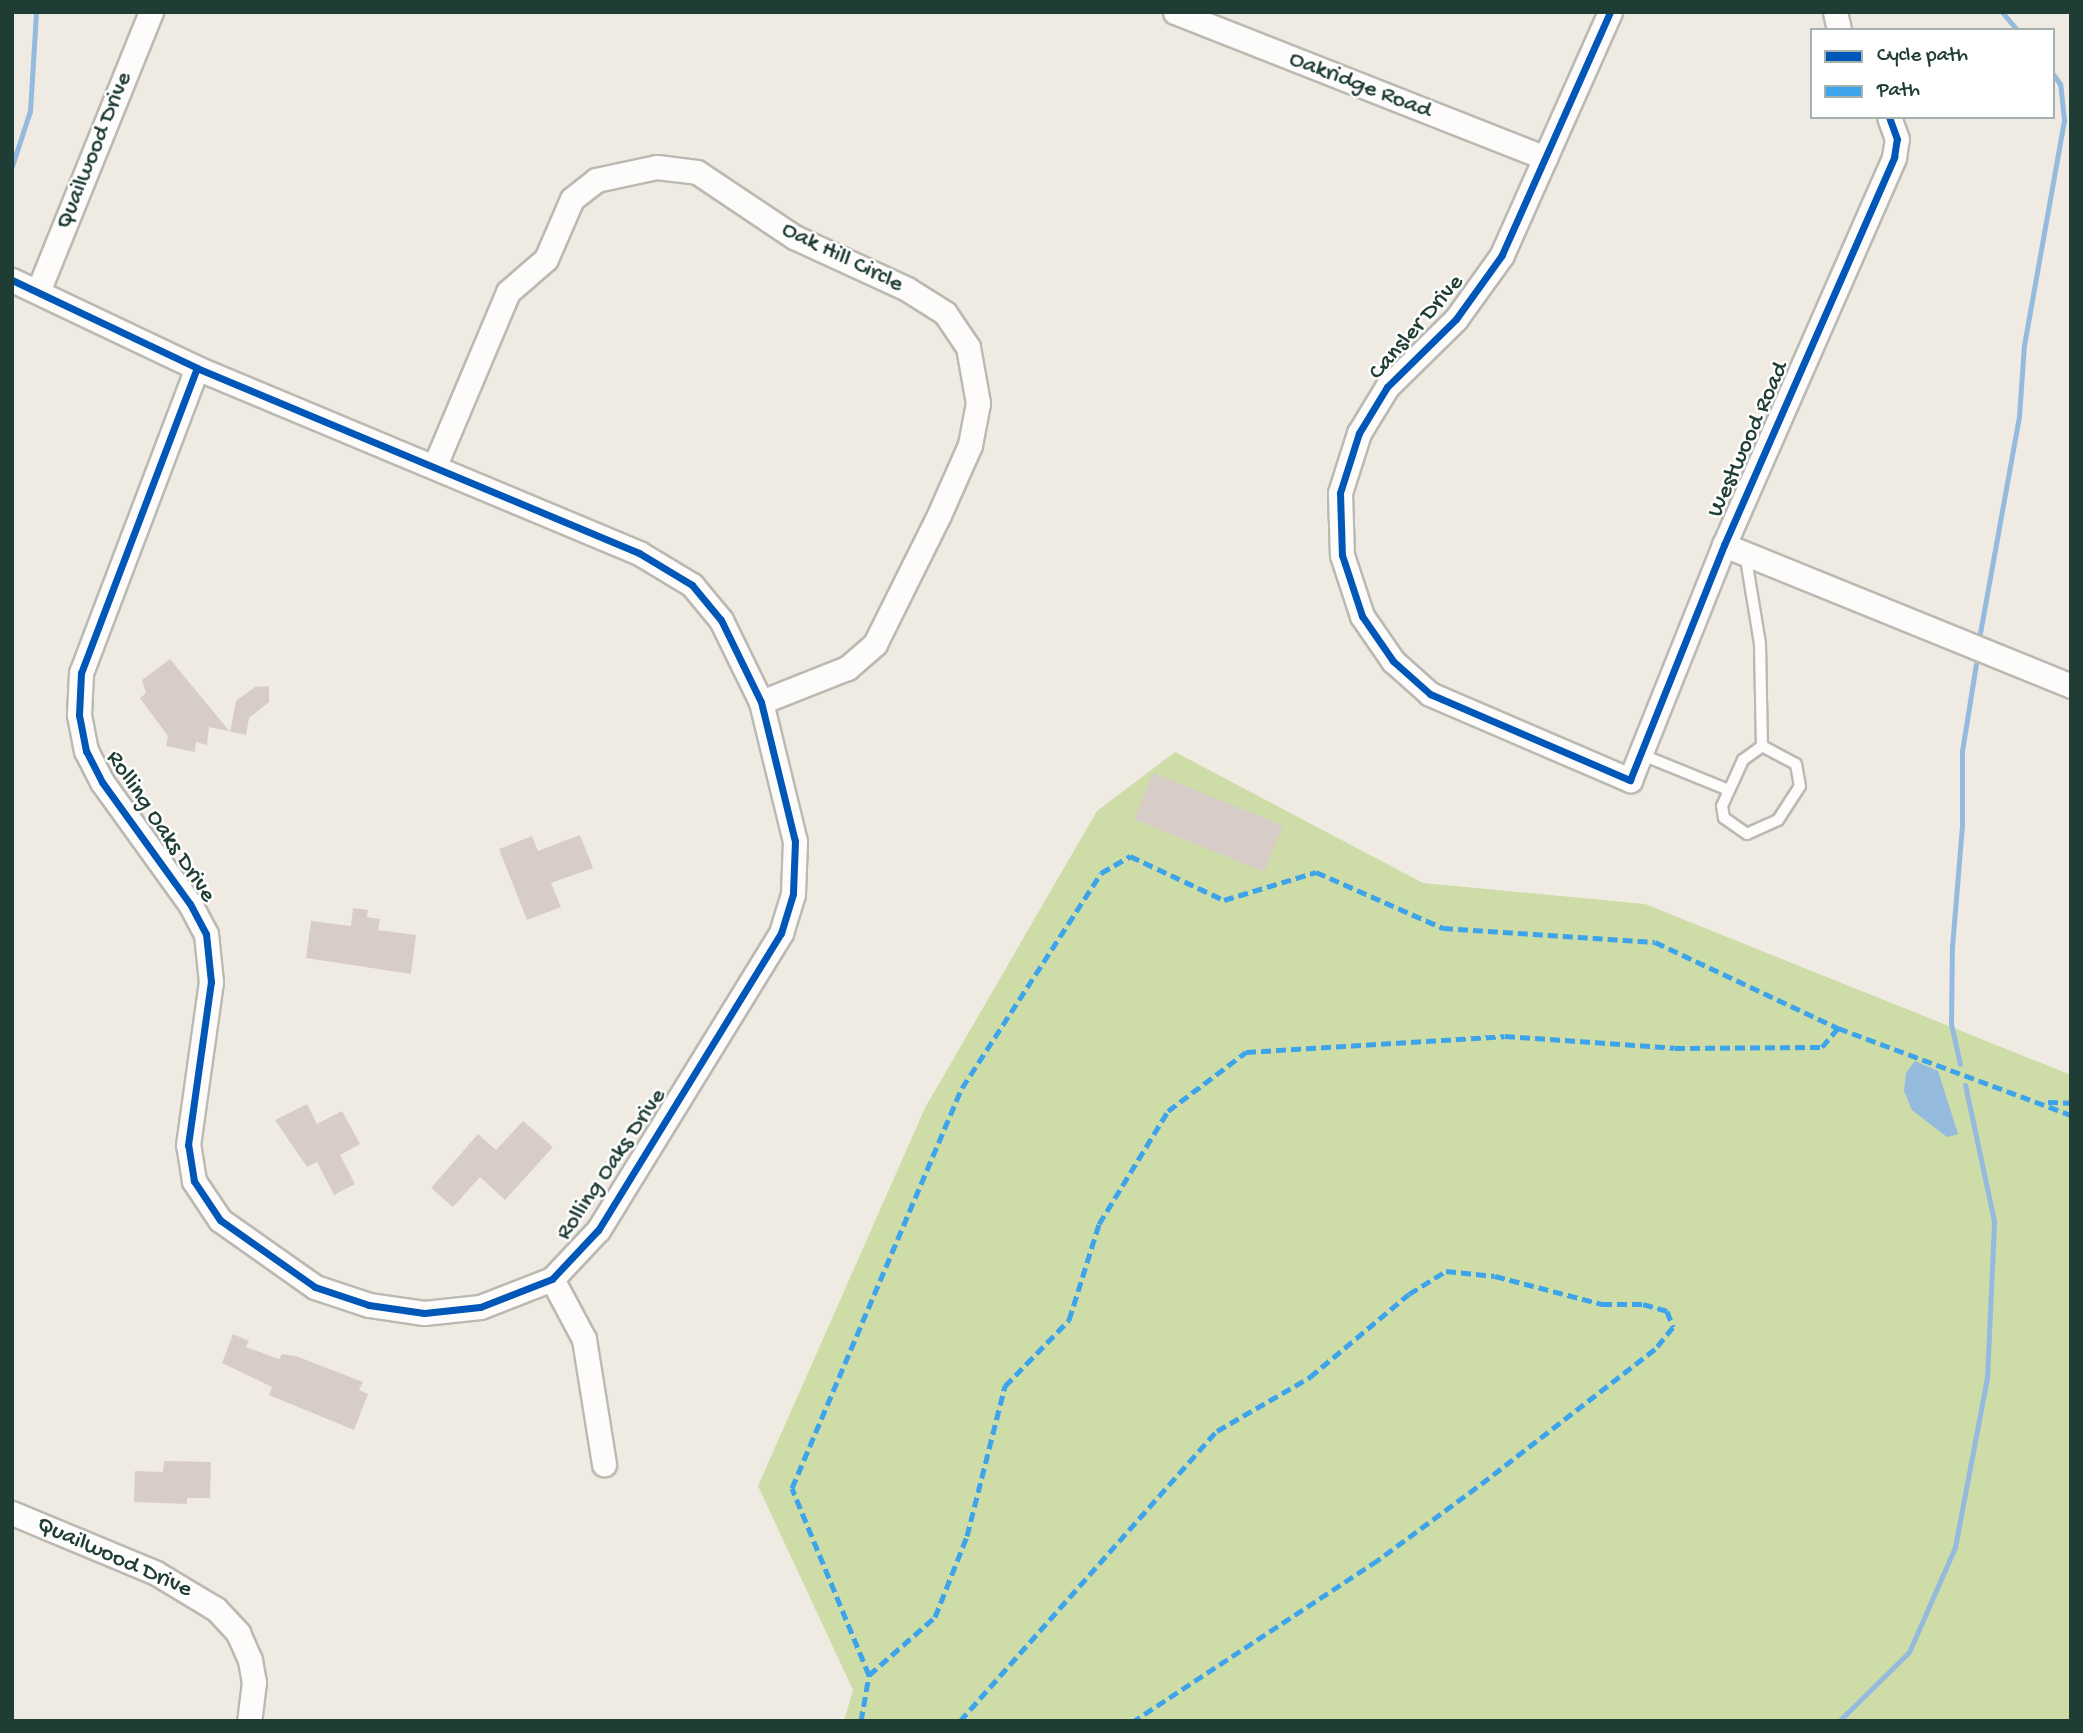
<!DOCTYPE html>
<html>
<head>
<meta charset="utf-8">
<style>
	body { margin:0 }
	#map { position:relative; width:2083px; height:1733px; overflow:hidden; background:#f0ebe2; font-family:"Gochi Hand",sans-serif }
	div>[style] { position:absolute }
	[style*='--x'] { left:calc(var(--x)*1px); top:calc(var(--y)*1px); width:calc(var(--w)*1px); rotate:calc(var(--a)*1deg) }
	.green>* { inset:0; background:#cedca7 }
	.water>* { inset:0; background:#94bade }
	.stream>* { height:5px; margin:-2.5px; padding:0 2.5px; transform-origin:2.5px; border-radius:2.5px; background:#94bade }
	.building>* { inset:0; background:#d8ccc8; transform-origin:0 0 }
	.roads { filter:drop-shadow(2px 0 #babab3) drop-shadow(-2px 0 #babab3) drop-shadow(0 2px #babab3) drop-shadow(0 -2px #babab3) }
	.service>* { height:10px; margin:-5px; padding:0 5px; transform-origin:5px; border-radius:5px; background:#fdfcfb }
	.minor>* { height:23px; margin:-11.5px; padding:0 11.5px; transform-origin:11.5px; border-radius:11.5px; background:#fdfcfb }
	.quiet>* { height:5px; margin-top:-2.5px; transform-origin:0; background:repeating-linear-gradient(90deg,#3da4eb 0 10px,transparent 0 15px) }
	.cycleway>* { height:7px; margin:-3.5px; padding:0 3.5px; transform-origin:3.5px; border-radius:3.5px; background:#0057b8 }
	span { translate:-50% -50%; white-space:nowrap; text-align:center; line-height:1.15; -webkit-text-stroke:5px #fff; paint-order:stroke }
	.street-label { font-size:24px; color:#1f3d34 }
	.frame { position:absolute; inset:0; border:14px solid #1f3d34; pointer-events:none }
	.legend { position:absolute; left:1810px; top:28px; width:245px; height:91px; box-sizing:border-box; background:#fff; border:2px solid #a5b1ae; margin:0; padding:9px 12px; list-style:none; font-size:21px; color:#1f3d34 }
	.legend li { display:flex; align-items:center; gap:14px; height:35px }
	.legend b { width:35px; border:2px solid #a5b1ae }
</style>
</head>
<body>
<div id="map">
	<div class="green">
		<i style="clip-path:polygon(1175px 752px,1423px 883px,1645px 904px,2071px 1075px,2071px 1721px,844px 1721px,853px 1690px,758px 1486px,925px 1108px,1097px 811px)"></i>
	</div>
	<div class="water">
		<i style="clip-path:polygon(1915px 1061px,1938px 1071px,1958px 1134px,1947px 1137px,1912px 1110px,1904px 1091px,1906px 1073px)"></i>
	</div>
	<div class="stream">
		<i style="--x:2002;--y:12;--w:23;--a:50"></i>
		<i style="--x:12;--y:166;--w:58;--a:-71.9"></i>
		<i style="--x:30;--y:111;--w:99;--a:-86.5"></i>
		<i style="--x:1980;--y:633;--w:220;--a:-79.8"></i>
		<i style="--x:2019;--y:416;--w:71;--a:-86"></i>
		<i style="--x:2024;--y:345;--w:229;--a:-79.9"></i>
		<i style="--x:2064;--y:120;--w:36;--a:-96"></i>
		<i style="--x:2060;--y:84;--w:12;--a:-125"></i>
		<i style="--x:1960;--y:1064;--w:41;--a:-102.7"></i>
		<i style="--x:1951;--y:1024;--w:77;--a:-89.3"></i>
		<i style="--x:1952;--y:947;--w:121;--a:-85.3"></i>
		<i style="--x:1962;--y:826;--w:75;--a:-90"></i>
		<i style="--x:1962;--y:751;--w:88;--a:-80.9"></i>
		<i style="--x:1839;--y:1721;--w:98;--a:-44.6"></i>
		<i style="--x:1909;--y:1652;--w:115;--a:-66.3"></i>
		<i style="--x:1955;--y:1547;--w:172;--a:-79.3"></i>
		<i style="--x:1987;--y:1378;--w:157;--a:-87.4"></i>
		<i style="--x:1994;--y:1221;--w:139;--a:-102"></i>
	</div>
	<div class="building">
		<i style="clip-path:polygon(170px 659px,230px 732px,236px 701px,255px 687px,269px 686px,269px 702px,249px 718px,246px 735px,209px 727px,207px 745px,196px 742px,195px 752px,166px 746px,168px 736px,140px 698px,146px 693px,142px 680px)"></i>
		<i style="left:1153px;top:773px;width:140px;height:50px;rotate:22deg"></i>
		<i style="clip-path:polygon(580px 835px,593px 868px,551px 883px,561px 907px,527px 920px,499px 849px,532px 836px,538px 851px)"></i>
		<i style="clip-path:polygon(353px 908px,368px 910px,367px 917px,380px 919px,378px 930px,416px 935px,411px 974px,306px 958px,311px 921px,351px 926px)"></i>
		<i style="clip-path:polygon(307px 1104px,317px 1124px,342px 1111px,360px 1144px,340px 1155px,355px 1184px,334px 1195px,317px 1162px,307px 1167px,275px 1120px)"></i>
		<i style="clip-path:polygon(523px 1121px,553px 1147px,505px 1200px,480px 1177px,453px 1207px,431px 1188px,478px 1134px,496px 1150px)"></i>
		<i style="clip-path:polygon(233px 1334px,249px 1341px,246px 1347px,279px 1359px,282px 1354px,296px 1356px,363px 1382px,359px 1390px,368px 1394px,354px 1430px,269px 1395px,272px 1387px,222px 1363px)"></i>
		<i style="clip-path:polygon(164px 1461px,211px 1462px,210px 1498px,187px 1498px,187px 1504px,134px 1502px,135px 1471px,163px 1472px)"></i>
	</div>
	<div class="roads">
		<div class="service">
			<i style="--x:1745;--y:553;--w:92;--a:80.6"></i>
			<i style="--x:1760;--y:644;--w:102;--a:88.9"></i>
			<i style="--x:1762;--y:746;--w:38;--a:28"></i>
			<i style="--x:1796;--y:764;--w:22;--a:80"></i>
			<i style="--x:1800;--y:786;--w:40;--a:122.9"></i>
			<i style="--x:1778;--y:820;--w:34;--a:156"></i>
			<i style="--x:1747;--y:834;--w:28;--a:-145"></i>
			<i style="--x:1724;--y:818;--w:12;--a:-99"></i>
			<i style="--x:1722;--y:806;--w:51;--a:-65.5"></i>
			<i style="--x:1743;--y:760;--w:24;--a:-36"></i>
			<i style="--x:1640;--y:754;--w:93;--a:22.1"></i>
		</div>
		<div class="minor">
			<i style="--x:1175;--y:12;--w:398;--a:21.5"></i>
			<i style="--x:1610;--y:12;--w:266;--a:114"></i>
			<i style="--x:1502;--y:255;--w:79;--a:125.7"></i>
			<i style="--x:1456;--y:319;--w:97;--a:135.4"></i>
			<i style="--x:1387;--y:387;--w:54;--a:121.3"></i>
			<i style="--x:1359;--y:433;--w:63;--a:107.6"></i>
			<i style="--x:1340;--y:493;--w:62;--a:88.2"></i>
			<i style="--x:1342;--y:555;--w:64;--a:71.8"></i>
			<i style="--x:1362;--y:616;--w:55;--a:55.4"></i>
			<i style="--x:1393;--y:661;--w:50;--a:41.7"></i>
			<i style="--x:1430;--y:694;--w:218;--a:23.3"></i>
			<i style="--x:1630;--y:780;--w:253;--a:-68.2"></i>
			<i style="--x:1724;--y:545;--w:424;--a:-66.3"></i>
			<i style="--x:1894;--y:157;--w:18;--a:-81"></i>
			<i style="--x:1897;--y:139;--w:23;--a:-110"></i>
			<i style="--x:1835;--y:12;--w:18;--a:77"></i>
			<i style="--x:12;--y:280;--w:205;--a:25.4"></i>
			<i style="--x:197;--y:368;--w:479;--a:22.7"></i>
			<i style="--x:639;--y:553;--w:62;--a:31.1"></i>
			<i style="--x:692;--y:585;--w:45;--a:50.4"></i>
			<i style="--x:721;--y:620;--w:91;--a:64"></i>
			<i style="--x:761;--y:702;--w:143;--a:76.3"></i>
			<i style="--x:795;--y:841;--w:53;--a:92.2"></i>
			<i style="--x:793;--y:894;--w:41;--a:107.1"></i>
			<i style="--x:781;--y:933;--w:349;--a:121.6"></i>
			<i style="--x:598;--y:1230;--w:67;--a:133.2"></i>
			<i style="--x:552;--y:1279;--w:77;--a:158.7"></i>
			<i style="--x:480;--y:1307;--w:56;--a:173.9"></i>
			<i style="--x:424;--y:1313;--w:56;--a:-171.7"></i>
			<i style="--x:369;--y:1305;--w:57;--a:-161.6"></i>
			<i style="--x:315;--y:1287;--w:116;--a:-144.8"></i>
			<i style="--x:220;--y:1220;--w:47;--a:-123.7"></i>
			<i style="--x:194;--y:1181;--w:36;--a:-99"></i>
			<i style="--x:188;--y:1145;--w:165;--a:-82"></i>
			<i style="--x:211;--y:982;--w:48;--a:-95.9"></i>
			<i style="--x:206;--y:934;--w:34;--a:-118"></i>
			<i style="--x:190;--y:904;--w:150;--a:-125.8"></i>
			<i style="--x:102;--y:782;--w:35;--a:-117"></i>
			<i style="--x:86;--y:751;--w:37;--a:-101"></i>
			<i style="--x:79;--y:715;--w:42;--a:-87.3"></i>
			<i style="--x:81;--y:673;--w:326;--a:-69.2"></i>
			<i style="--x:39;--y:289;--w:299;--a:-68"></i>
			<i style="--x:435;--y:465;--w:188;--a:-67.1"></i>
			<i style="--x:508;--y:292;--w:50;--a:-41"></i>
			<i style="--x:546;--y:259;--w:65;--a:-66.6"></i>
			<i style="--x:572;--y:199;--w:31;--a:-38"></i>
			<i style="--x:596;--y:180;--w:62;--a:-12"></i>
			<i style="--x:657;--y:167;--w:40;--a:7.1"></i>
			<i style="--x:697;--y:172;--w:117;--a:33.8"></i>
			<i style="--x:794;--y:237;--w:124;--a:24.7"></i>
			<i style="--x:907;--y:289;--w:45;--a:32.3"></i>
			<i style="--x:945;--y:313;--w:41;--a:55.9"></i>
			<i style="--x:968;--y:347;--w:57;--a:79.9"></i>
			<i style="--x:978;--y:403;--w:43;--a:100.8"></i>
			<i style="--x:970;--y:445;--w:77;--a:113.9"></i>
			<i style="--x:939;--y:515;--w:144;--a:116.4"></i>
			<i style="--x:875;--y:644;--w:37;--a:139"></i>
			<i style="--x:847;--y:668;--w:92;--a:158.4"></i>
			<i style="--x:1724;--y:545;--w:375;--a:22.1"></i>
			<i style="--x:552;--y:1279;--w:68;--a:61.9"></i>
			<i style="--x:584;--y:1339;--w:127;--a:80.9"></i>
			<i style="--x:12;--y:1513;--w:156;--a:22.6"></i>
			<i style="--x:156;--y:1573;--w:70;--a:31"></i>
			<i style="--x:216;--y:1609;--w:33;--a:47"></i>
			<i style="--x:238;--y:1633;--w:30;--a:66"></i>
			<i style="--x:250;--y:1660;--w:22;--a:80"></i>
			<i style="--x:254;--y:1682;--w:39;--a:97"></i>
		</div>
	</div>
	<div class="quiet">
		<i style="--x:2048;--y:1102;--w:23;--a:2"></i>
		<i style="--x:869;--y:1675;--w:88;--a:-41.3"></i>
		<i style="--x:935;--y:1617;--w:87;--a:-68.4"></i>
		<i style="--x:967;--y:1536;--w:155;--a:-75.8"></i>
		<i style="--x:1005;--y:1386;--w:92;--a:-45.9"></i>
		<i style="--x:1069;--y:1320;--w:101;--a:-72.6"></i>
		<i style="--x:1099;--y:1224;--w:132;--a:-58.6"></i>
		<i style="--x:1168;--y:1111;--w:98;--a:-37.1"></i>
		<i style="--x:1246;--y:1052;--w:259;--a:-3.5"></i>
		<i style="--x:1505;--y:1036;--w:170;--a:4"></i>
		<i style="--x:1675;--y:1048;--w:147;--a:-0.4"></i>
		<i style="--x:1822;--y:1047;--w:25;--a:-50"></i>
		<i style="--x:861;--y:1721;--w:47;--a:-80.1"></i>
		<i style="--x:869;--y:1675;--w:202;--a:-112.4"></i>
		<i style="--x:792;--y:1488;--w:435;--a:-67"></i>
		<i style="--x:962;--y:1088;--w:256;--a:-57.1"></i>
		<i style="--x:1101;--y:873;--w:34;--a:-30"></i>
		<i style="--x:1130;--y:856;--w:104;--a:25.1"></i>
		<i style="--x:1224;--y:900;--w:96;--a:-16.9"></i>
		<i style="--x:1316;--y:872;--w:139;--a:23.8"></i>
		<i style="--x:1443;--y:928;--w:212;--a:3.8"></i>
		<i style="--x:1655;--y:942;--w:202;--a:25.2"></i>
		<i style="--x:1838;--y:1028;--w:249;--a:20.5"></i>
		<i style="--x:960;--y:1721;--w:387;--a:-48.5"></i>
		<i style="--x:1217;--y:1431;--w:108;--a:-30.1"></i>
		<i style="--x:1310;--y:1377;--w:129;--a:-40"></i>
		<i style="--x:1409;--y:1294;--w:44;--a:-31.9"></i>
		<i style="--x:1446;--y:1271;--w:49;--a:5.8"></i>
		<i style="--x:1495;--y:1276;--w:111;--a:14.7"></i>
		<i style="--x:1602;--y:1304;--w:41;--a:0"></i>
		<i style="--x:1643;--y:1304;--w:25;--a:16"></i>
		<i style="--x:1667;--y:1311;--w:17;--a:69"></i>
		<i style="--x:1673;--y:1327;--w:28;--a:129"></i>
		<i style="--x:1655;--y:1349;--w:225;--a:142.2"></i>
		<i style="--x:1477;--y:1487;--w:123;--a:143.6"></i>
		<i style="--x:1378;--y:1560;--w:292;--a:146.6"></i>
	</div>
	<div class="cycleway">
		<i style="--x:1610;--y:12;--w:266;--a:114"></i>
		<i style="--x:1502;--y:255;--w:79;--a:125.7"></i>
		<i style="--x:1456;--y:319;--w:97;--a:135.4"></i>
		<i style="--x:1387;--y:387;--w:54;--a:121.3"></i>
		<i style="--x:1359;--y:433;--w:63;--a:107.6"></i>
		<i style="--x:1340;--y:493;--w:62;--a:88.2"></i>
		<i style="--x:1342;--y:555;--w:64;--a:71.8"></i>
		<i style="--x:1362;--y:616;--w:55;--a:55.4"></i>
		<i style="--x:1393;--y:661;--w:50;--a:41.7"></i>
		<i style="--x:1430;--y:694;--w:218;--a:23.3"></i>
		<i style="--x:1630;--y:780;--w:253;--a:-68.2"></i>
		<i style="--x:1724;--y:545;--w:424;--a:-66.3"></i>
		<i style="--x:1894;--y:157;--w:18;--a:-81"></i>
		<i style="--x:1897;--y:139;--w:23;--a:-110"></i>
		<i style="--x:12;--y:280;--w:205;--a:25.4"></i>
		<i style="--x:197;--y:368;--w:479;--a:22.7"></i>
		<i style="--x:639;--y:553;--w:62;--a:31.1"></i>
		<i style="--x:692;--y:585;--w:45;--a:50.4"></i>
		<i style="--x:721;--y:620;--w:91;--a:64"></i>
		<i style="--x:761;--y:702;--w:143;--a:76.3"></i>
		<i style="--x:795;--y:841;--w:53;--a:92.2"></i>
		<i style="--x:793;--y:894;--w:41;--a:107.1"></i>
		<i style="--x:781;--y:933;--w:349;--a:121.6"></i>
		<i style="--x:598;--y:1230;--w:67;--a:133.2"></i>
		<i style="--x:552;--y:1279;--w:77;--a:158.7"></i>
		<i style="--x:480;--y:1307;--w:56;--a:173.9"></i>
		<i style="--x:424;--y:1313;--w:56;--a:-171.7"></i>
		<i style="--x:369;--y:1305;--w:57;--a:-161.6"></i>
		<i style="--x:315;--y:1287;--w:116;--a:-144.8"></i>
		<i style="--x:220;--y:1220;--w:47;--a:-123.7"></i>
		<i style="--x:194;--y:1181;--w:36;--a:-99"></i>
		<i style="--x:188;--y:1145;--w:165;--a:-82"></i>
		<i style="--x:211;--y:982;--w:48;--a:-95.9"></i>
		<i style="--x:206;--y:934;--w:34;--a:-118"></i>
		<i style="--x:190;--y:904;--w:150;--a:-125.8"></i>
		<i style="--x:102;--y:782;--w:35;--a:-117"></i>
		<i style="--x:86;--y:751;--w:37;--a:-101"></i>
		<i style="--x:79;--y:715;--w:42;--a:-87.3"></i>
		<i style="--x:81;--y:673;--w:326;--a:-69.2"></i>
	</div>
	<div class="street-label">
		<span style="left:1360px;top:86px;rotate:21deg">Oakridge Road</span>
		<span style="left:95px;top:151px;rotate:-68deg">Quailwood Drive</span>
		<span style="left:842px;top:258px;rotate:26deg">Oak Hill Circle</span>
		<span style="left:1417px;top:328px;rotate:-49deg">Cansler Drive</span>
		<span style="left:1749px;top:440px;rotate:-66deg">Westwood Road</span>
		<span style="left:160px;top:827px;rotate:56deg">Rolling Oaks Drive</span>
		<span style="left:612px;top:1165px;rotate:-56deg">Rolling Oaks Drive</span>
		<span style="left:114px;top:1558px;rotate:24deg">Quailwood Drive</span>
	</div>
	<div class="frame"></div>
	<ul class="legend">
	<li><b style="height:9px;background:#0057b8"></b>Cycle path</li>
	<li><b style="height:9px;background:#3da4eb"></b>Path</li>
	</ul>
</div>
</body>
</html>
